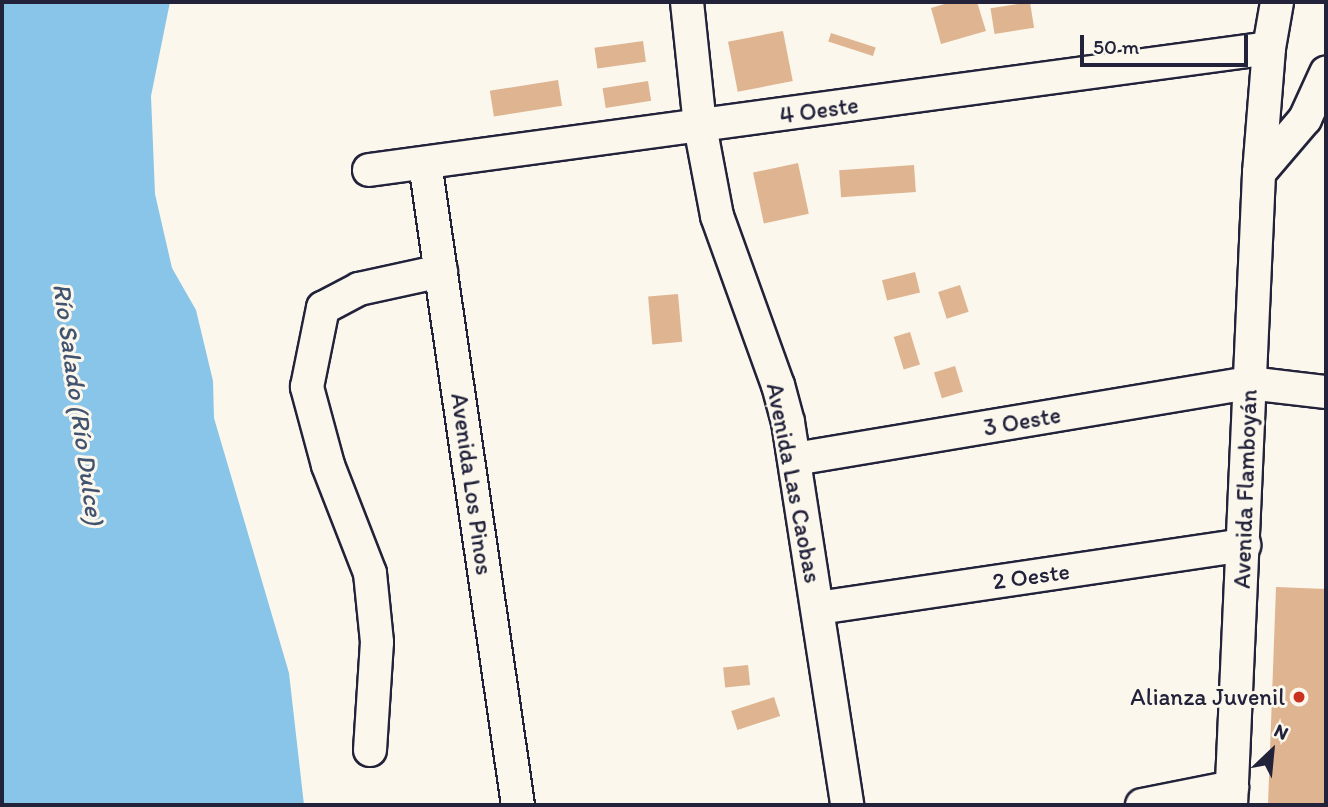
<!DOCTYPE html>
<html>
<head>
<meta charset="utf-8">
<style>
	body { margin:0 }
	#map { position:relative; width:1328px; height:807px; overflow:hidden; background:#fbf7ec; font-family:Itim,sans-serif }
	div>[style] { position:absolute }
	[style*='--x'] { left:calc(var(--x)*1px); top:calc(var(--y)*1px); width:calc(var(--w)*1px); rotate:calc(var(--a)*1deg) }
	.water>* { inset:0; background:#88c5e8 }
	.building>* { inset:0; background:#dfb490; transform-origin:0 0 }
	.roads { filter:drop-shadow(2px 0 #22223b) drop-shadow(-2px 0 #22223b) drop-shadow(0 2px #22223b) drop-shadow(0 -2px #22223b) }
	.minor>* { height:32px; margin:-16px; padding:0 16px; transform-origin:16px; border-radius:16px; background:#fbf7ec }
	.dots>* { width:19px; height:19px; translate:-50% -50%; box-sizing:border-box; border:4px solid #fbf7ec; border-radius:50% }
	span { translate:-50% -50%; white-space:nowrap; text-align:center; line-height:1.15; -webkit-text-stroke:6px #fbf7ec; paint-order:stroke }
	.street-label { font-size:24px; color:#22223b }
	.poi-label { font-size:24px; color:#22223b }
	.right { translate:-100% -50%; text-align:right }
	.water-label { font-size:26px; color:#41536f; font-style:italic }
	.frame { position:absolute; inset:0; border:4px solid #22223b; pointer-events:none }
	.north { position:absolute; left:1237px; top:716px; width:70px; height:70px; -webkit-text-stroke:5px #fbf7ec; paint-order:stroke; rotate:26deg; font-size:19px; font-weight:700; line-height:28px; text-align:center; color:#22223b }
	.north::after { content:''; display:block; margin:auto; width:24px; height:32px; background:#22223b; clip-path:polygon(50% 0,100% 100%,50% 72%,0 100%) }
	.scale { position:absolute; left:1080px; top:35px; width:168px; height:32px; box-sizing:border-box; border:4px solid #22223b; border-top:0; padding-left:9px; font-size:21px; line-height:24px; white-space:nowrap; color:#22223b; -webkit-text-stroke:5px #fbf7ec; paint-order:stroke }
</style>
</head>
<body>
<div id="map">
	<div class="water">
		<i style="clip-path:polygon(2px 2px,170px 2px,151px 96px,155px 194px,172px 268px,196px 310px,213px 381px,214px 418px,289px 673px,304px 805px,2px 805px)"></i>
	</div>
	<div class="building">
		<i style="clip-path:polygon(951px 2px,977px 2px,986px 31px,941px 44px,931px 8px)"></i>
		<i style="left:1030px;top:2px;width:26px;height:40px;rotate:81deg"></i>
		<i style="left:783px;top:31px;width:51px;height:56px;rotate:79deg"></i>
		<i style="left:831px;top:33px;width:47px;height:9px;rotate:18deg"></i>
		<i style="left:643px;top:41px;width:21px;height:49px;rotate:82deg"></i>
		<i style="left:558px;top:80px;width:26px;height:69px;rotate:81deg"></i>
		<i style="left:648px;top:81px;width:20px;height:46px;rotate:81deg"></i>
		<i style="left:798px;top:163px;width:52px;height:46px;rotate:78deg"></i>
		<i style="left:914px;top:165px;width:27px;height:75px;rotate:86deg"></i>
		<i style="left:915px;top:272px;width:21px;height:34px;rotate:76deg"></i>
		<i style="left:960px;top:285px;width:28px;height:23px;rotate:72deg"></i>
		<i style="left:678px;top:294px;width:48px;height:30px;rotate:85deg"></i>
		<i style="left:910px;top:332px;width:34px;height:17px;rotate:73deg"></i>
		<i style="left:955px;top:366px;width:27px;height:22px;rotate:73deg"></i>
		<i style="clip-path:polygon(1276px 587px,1326px 589px,1326px 805px,1268px 805px)"></i>
		<i style="left:748px;top:665px;width:20px;height:25px;rotate:84deg"></i>
		<i style="left:774px;top:697px;width:20px;height:45px;rotate:72deg"></i>
	</div>
	<div class="roads">
		<div class="minor">
			<i style="--x:687;--y:2;--w:125;--a:84"></i>
			<i style="--x:700;--y:126;--w:92;--a:79.3"></i>
			<i style="--x:717;--y:216;--w:180;--a:70.2"></i>
			<i style="--x:778;--y:385;--w:38;--a:75"></i>
			<i style="--x:788;--y:422;--w:388;--a:81.2"></i>
			<i style="--x:425;--y:163;--w:649;--a:81.76"></i>
			<i style="--x:369;--y:170;--w:908;--a:-7.72"></i>
			<i style="--x:1259;--y:173;--w:71;--a:-49.6"></i>
			<i style="--x:1305;--y:119;--w:51;--a:-65.5"></i>
			<i style="--x:795;--y:459;--w:460;--a:-9.5"></i>
			<i style="--x:1249;--y:383;--w:78;--a:6.7"></i>
			<i style="--x:818;--y:608;--w:431;--a:-8.4"></i>
			<i style="--x:370;--y:750;--w:108;--a:-86.3"></i>
			<i style="--x:377;--y:642;--w:69;--a:-95.8"></i>
			<i style="--x:370;--y:573;--w:116;--a:-111.3"></i>
			<i style="--x:328;--y:465;--w:81;--a:-105.1"></i>
			<i style="--x:307;--y:387;--w:81;--a:-78.6"></i>
			<i style="--x:323;--y:308;--w:41;--a:-27.8"></i>
			<i style="--x:359;--y:289;--w:84;--a:-12.4"></i>
			<i style="--x:1142;--y:805;--w:92;--a:-11.3"></i>
			<i style="--x:1231;--y:805;--w:633;--a:-87.46"></i>
			<i style="--x:1259;--y:173;--w:125;--a:-85.4"></i>
			<i style="--x:1269;--y:48;--w:47;--a:-80.1"></i>
		</div>
	</div>
	<div class="dots">
		<i style="left:1299px;top:697px;background:#c8321e"></i>
	</div>
	<div class="street-label">
		<span style="left:819px;top:110px;rotate:-8deg">4 Oeste</span>
		<span style="left:1022px;top:421px;rotate:-10deg">3 Oeste</span>
		<span style="left:794px;top:483px;rotate:79deg">Avenida Las Caobas</span>
		<span style="left:472px;top:484px;rotate:82deg">Avenida Los Pinos</span>
		<span style="left:1245px;top:489px;rotate:-88deg">Avenida Flamboyán</span>
		<span style="left:1031px;top:576px;rotate:-8deg">2 Oeste</span>
	</div>
	<div class="poi-label">
		<span class="right" style="left:1285px;top:697px">Alianza Juvenil</span>
	</div>
	<div class="water-label">
		<span style="left:78px;top:404px;rotate:82deg">Río Salado (Río Dulce)</span>
	</div>
	<div class="frame"></div>
	<div class="north">N</div>
	<div class="scale">50 m</div>
</div>
</body>
</html>
